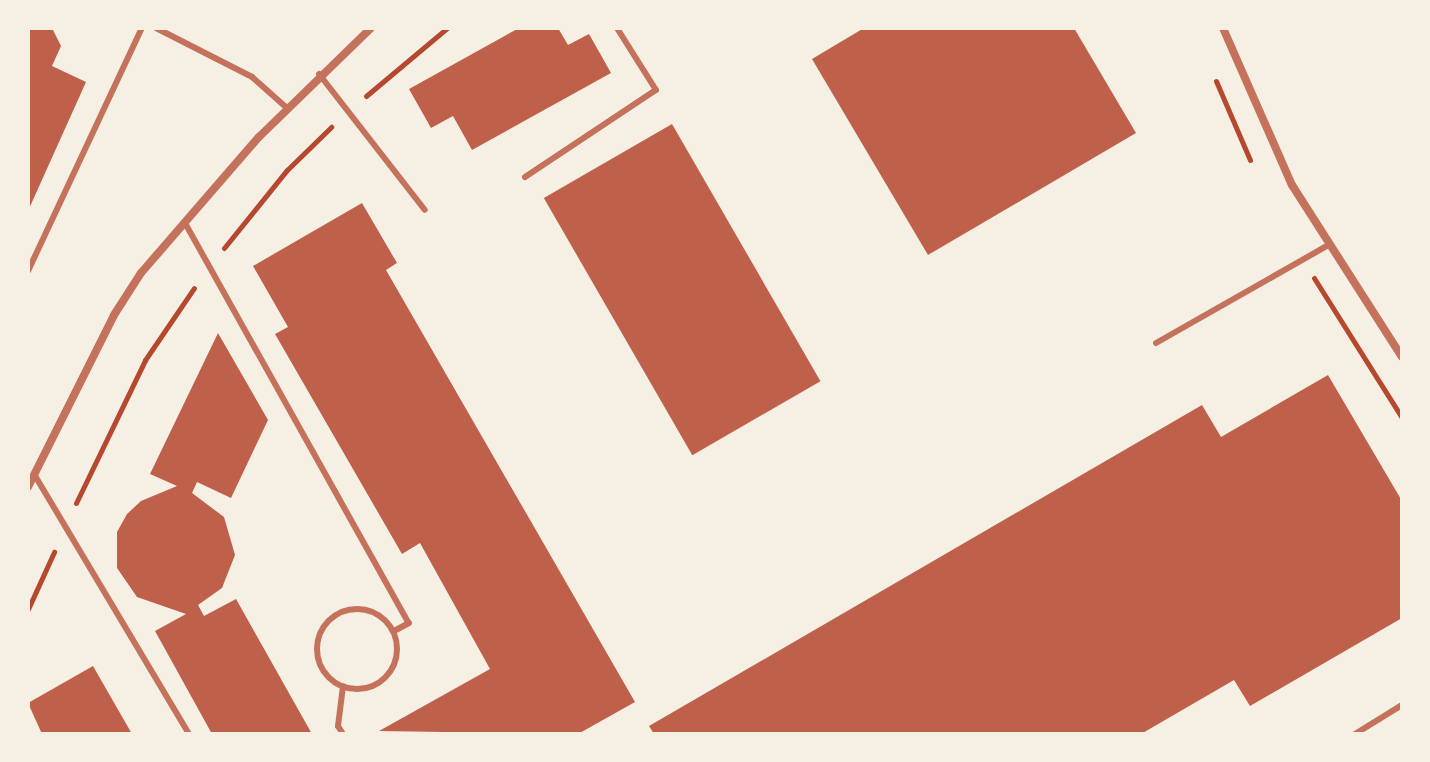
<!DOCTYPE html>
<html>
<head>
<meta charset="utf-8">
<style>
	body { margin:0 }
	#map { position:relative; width:1430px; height:762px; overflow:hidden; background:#f6efe4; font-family:Barlow,sans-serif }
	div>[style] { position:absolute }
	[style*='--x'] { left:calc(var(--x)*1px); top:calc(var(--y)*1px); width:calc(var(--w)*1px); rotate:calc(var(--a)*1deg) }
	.building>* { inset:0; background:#bf614a; transform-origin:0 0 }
	.path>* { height:5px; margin:-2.5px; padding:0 2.5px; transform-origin:2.5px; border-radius:2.5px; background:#b5482f }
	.service>* { height:6px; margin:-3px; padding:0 3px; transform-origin:3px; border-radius:3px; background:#c5725c }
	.service>.ring { margin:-3px; padding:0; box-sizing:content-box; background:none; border:6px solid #c5725c; border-radius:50% }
	.minor>* { height:8px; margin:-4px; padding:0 4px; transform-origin:4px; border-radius:4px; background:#c5725c }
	span { translate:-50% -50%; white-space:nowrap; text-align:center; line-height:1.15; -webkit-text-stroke:8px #f6efe4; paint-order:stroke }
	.frame { position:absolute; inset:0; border:30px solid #f6efe4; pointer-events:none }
</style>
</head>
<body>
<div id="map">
	<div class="building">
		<i style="clip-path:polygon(28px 28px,52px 28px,61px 46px,52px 66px,86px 82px,28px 211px)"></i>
		<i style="clip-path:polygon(519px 28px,558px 28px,568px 45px,589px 34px,611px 73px,472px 150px,453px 116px,431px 128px,409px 89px)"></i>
		<i style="clip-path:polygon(864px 28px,1074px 28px,1136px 133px,928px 255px,812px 59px)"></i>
		<i style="left:672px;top:124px;width:297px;height:148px;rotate:60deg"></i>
		<i style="clip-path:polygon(362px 203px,397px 263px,386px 270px,635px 702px,578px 734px,379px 731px,490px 669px,420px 543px,402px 554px,275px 334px,288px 327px,253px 266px)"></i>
		<i style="clip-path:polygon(218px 333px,268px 420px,231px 498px,197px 482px,192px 493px,224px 517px,235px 555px,222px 588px,198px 605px,204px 616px,236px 599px,312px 734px,212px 734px,155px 631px,186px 614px,137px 597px,117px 568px,117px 532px,127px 514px,141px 501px,177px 486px,150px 474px)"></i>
		<i style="clip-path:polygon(1328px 375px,1402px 501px,1402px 618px,1250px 706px,1234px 680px,1141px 734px,654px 734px,649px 726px,1202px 405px,1221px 437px)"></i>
		<i style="clip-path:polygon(93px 666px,132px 734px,42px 734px,28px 703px)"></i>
	</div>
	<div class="path">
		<i style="--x:1216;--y:81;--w:86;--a:66.7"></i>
		<i style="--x:366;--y:96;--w:106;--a:-40"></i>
		<i style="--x:224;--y:248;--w:100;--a:-51.1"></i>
		<i style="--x:287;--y:170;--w:62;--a:-44.3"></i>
		<i style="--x:1314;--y:278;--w:165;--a:57.8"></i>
		<i style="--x:76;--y:503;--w:159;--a:-64.2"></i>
		<i style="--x:145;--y:360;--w:87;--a:-55.8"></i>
		<i style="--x:28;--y:609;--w:63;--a:-65.5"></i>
	</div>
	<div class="service">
		<i style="--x:156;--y:28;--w:108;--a:27"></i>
		<i style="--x:252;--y:77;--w:47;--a:41.5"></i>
		<i style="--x:319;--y:74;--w:172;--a:52.1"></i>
		<i style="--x:525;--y:177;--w:157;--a:-33.6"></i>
		<i style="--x:656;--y:90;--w:73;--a:-122.2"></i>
		<i style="--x:185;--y:223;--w:458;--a:60.8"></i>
		<i style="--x:409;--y:623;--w:17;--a:152"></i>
		<i style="--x:28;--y:271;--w:268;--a:-64.9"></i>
		<i style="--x:1156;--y:343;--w:200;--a:-29.6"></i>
		<i style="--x:34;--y:474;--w:303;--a:59.2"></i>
		<i class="ring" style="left:317px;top:609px;width:74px;height:74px"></i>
		<i style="--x:343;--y:734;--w:9;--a:-122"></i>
		<i style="--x:338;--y:726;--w:40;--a:-82.9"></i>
		<i style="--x:1355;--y:734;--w:55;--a:-31.7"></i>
	</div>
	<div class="minor">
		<i style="--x:1223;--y:28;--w:171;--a:66.3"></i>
		<i style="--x:1292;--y:185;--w:204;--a:57.4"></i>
		<i style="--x:28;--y:487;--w:192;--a:-63.4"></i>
		<i style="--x:114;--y:315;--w:50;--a:-57.3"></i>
		<i style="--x:141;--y:273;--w:180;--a:-49.1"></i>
		<i style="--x:259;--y:137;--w:156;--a:-44.2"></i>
	</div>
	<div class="frame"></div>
</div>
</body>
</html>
